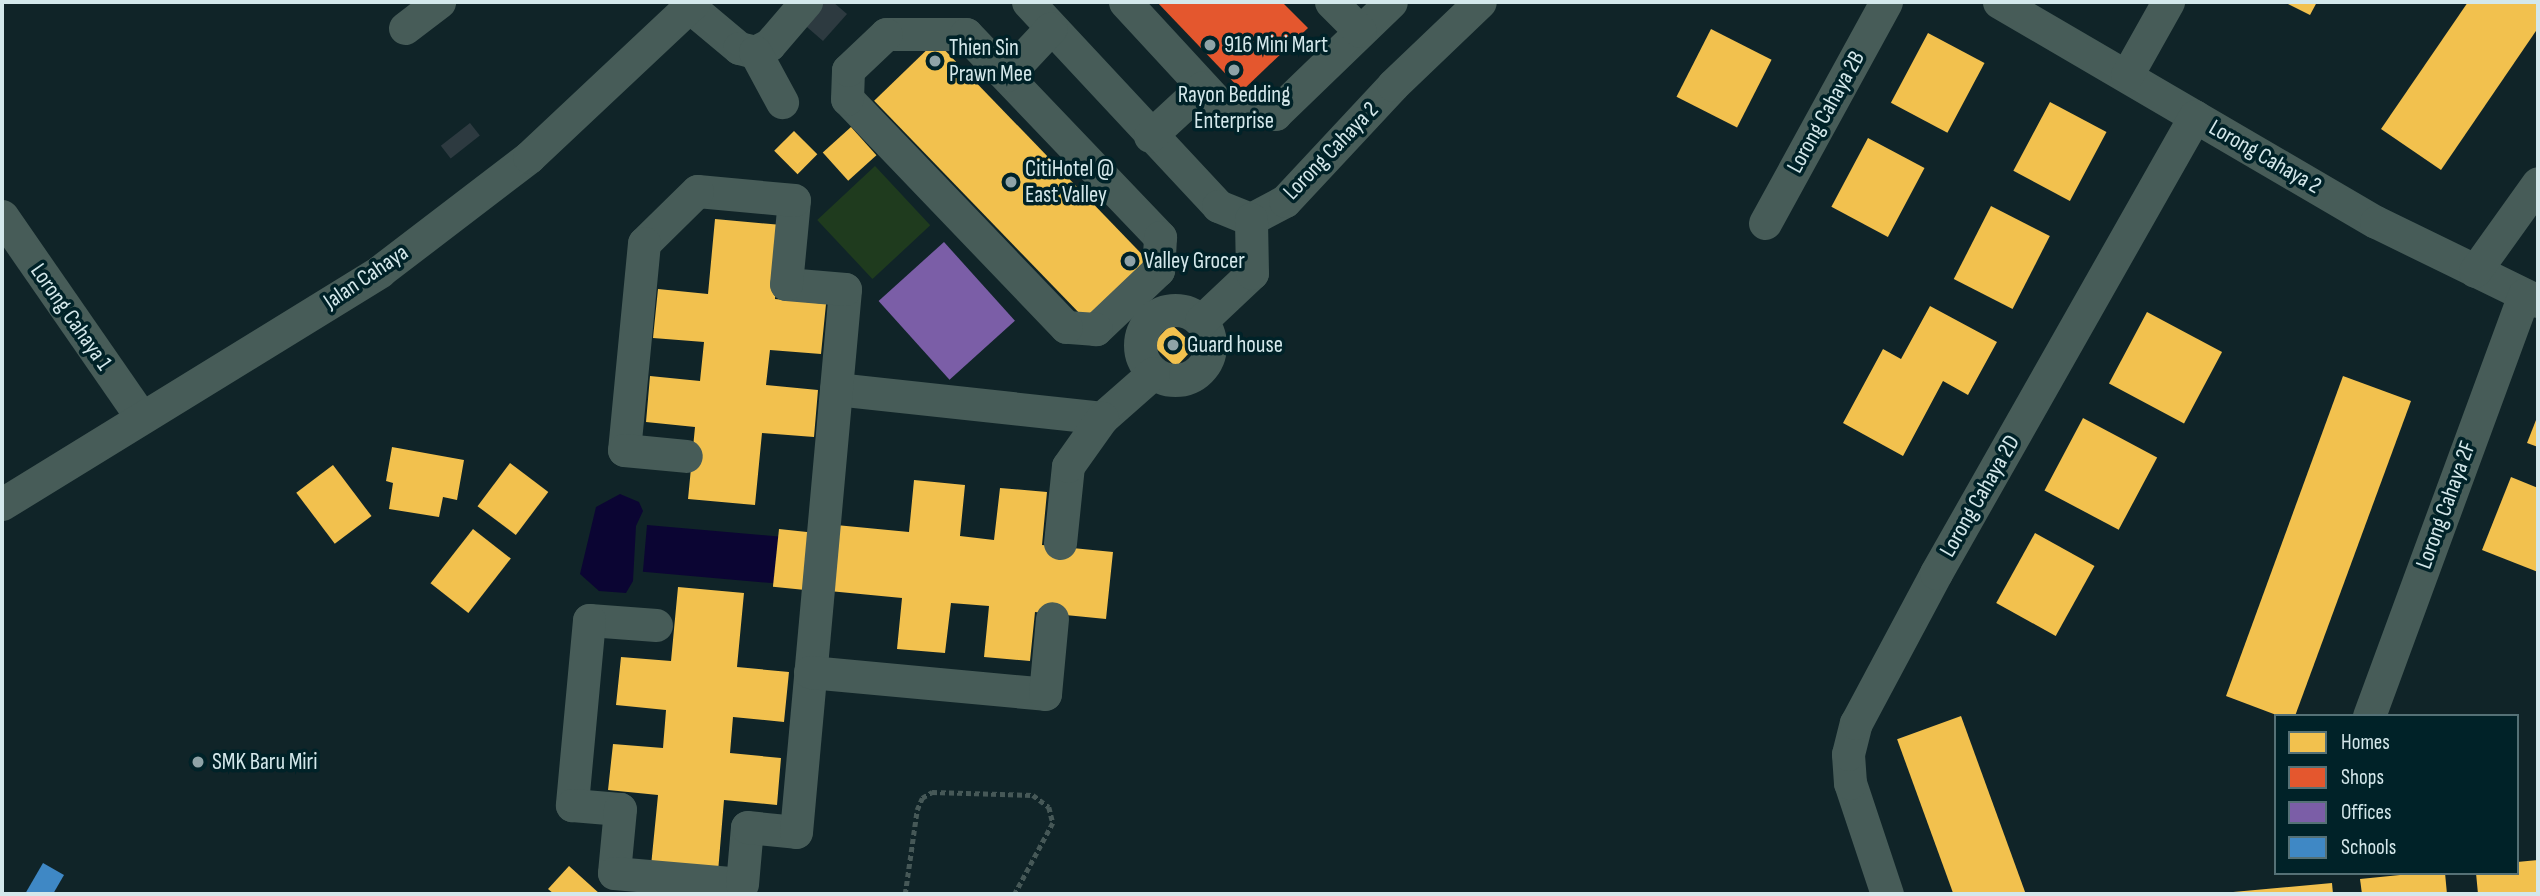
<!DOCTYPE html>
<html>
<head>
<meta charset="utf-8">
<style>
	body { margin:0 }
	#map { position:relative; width:2540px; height:896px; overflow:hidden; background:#102428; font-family:"Sofia Sans Condensed",sans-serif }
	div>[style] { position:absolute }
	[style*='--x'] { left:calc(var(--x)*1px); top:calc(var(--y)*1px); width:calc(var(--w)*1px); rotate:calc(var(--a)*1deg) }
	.green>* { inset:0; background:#1f3b1e; transform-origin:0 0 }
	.water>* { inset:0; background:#0b0533; transform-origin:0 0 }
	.homes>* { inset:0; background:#f2c14e; transform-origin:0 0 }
	.shops>* { inset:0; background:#e4572e }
	.offices>* { inset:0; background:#7b5ea7; transform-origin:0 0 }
	.schools>* { inset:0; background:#3f88c5 }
	.building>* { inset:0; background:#2d3a40; transform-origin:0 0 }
	.path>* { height:4.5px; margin-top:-2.25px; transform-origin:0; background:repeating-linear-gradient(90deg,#465857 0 5px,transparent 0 8.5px) }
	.minor>* { height:33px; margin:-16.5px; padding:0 16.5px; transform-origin:16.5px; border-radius:16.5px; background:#475c58 }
	.minor>.ring { margin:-16.5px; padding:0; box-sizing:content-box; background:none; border:33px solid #475c58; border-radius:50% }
	.dots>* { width:19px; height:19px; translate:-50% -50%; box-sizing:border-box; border:4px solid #002228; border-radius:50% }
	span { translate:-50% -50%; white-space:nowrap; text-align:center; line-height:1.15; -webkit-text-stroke:7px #002228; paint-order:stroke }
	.poi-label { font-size:23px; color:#d4e8eb }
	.left { translate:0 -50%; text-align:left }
	.street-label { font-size:23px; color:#d4e8eb }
	.frame { position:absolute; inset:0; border:4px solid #d4e8eb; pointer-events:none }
	.legend { position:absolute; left:2274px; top:714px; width:245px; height:161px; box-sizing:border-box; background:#002228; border:2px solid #557176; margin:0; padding:9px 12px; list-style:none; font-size:21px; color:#d4e8eb }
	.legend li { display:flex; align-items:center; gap:14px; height:35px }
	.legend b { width:35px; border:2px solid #557176 }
</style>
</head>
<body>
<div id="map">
	<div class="green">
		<i style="left:875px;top:166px;width:81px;height:79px;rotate:47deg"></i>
	</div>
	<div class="water">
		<i style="clip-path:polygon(620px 494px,639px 502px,643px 511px,636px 526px,633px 581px,626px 593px,599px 591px,580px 574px,596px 507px)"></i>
		<i style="left:647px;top:525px;width:132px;height:47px;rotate:5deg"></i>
	</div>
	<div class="homes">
		<i style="clip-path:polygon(2284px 2px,2317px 2px,2310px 15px)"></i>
		<i style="clip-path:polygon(2468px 2px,2538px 2px,2538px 28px,2441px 170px,2381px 129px)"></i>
		<i style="left:1711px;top:29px;width:68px;height:76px;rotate:27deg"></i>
		<i style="left:1928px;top:33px;width:64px;height:79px;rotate:28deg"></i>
		<i style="left:936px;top:41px;width:307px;height:86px;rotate:46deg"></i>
		<i style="left:2050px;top:102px;width:64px;height:78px;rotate:28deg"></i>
		<i style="left:851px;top:127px;width:38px;height:38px;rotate:48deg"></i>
		<i style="left:794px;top:131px;width:33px;height:28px;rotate:45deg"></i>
		<i style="left:1868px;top:138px;width:64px;height:78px;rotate:28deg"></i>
		<i style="left:1991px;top:206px;width:66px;height:82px;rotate:27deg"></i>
		<i style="clip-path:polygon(715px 219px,782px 225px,775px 299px,826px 304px,821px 354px,770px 350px,766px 385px,818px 390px,814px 437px,762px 433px,755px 505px,688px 499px,695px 427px,646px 422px,650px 376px,700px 381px,704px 342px,653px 338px,658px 289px,708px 294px)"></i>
		<i style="clip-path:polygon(1930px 306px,1997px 342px,1968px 395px,1943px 381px,1903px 456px,1843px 423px,1883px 349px,1901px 359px)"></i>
		<i style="left:2147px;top:312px;width:85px;height:81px;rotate:28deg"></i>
		<i style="left:1171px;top:324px;width:33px;height:28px;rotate:43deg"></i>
		<i style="clip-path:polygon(2343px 376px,2411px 401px,2295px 716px,2279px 716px,2226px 696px)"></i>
		<i style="clip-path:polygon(2538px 415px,2538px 447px,2527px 443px)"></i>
		<i style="left:2083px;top:418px;width:84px;height:82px;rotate:28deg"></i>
		<i style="clip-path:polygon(392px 447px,464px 460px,457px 500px,443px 497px,439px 517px,389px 509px,393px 483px,386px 481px)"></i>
		<i style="left:510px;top:463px;width:48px;height:54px;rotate:37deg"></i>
		<i style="left:333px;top:465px;width:64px;height:46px;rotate:53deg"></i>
		<i style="clip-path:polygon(2511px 477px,2538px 488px,2538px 572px,2482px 550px)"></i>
		<i style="clip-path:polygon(914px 480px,965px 485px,960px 536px,994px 540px,1000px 488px,1047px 492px,1042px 545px,1113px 552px,1106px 619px,1035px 612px,1030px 661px,984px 657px,989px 606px,951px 603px,945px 653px,897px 649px,902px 598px,829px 591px,836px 525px,909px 532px)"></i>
		<i style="left:473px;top:529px;width:48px;height:69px;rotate:38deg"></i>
		<i style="left:779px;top:529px;width:40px;height:58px;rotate:6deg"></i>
		<i style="left:2035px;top:533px;width:68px;height:80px;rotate:29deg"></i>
		<i style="clip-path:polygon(678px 587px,744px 593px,737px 667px,789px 672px,784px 722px,733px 717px,730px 753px,781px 758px,777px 805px,724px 800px,718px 872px,651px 866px,658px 795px,608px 790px,613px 744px,663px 748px,666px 710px,616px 705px,621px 657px,671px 661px)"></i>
		<i style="left:1961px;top:716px;width:190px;height:68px;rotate:70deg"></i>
		<i style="clip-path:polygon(2538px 860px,2538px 894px,2478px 894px,2476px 873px,2517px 873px,2517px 862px)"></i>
		<i style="clip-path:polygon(569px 866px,600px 894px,554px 894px,548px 889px)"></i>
		<i style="clip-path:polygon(2420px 873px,2445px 873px,2447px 894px,2362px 894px,2360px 879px)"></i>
		<i style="clip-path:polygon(2332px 883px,2333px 894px,2233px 894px,2233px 892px)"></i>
	</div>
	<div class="shops">
		<i style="clip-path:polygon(1157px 2px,1282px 2px,1308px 28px,1242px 91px)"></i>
	</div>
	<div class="offices">
		<i style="left:944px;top:242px;width:106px;height:88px;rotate:48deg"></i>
	</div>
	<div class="schools">
		<i style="clip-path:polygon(43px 863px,64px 875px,53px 894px,25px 894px)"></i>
	</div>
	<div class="building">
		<i style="clip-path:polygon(817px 2px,833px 2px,847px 14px,823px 41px,800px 21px)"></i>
		<i style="left:470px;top:123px;width:16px;height:37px;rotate:52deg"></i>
	</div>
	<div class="path">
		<i style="--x:905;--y:894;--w:85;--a:-81.9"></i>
		<i style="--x:917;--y:810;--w:13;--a:-67"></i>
		<i style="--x:922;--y:798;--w:12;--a:-31"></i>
		<i style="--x:932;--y:792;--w:101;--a:1.7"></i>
		<i style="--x:1033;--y:795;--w:20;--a:37"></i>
		<i style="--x:1049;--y:807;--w:16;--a:76"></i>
		<i style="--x:1053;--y:823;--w:81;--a:118.2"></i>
	</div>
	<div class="minor">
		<i style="--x:1028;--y:2;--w:279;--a:47"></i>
		<i style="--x:1218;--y:206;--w:35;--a:22"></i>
		<i style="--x:1251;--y:219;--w:38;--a:-28"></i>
		<i style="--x:1285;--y:201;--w:158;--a:-47"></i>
		<i style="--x:1393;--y:85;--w:120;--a:-43.7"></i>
		<i style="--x:1125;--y:2;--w:140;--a:47.3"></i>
		<i style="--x:1220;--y:105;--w:56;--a:9.3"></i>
		<i style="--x:1275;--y:114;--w:161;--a:-44"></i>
		<i style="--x:1331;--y:2;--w:41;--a:45"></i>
		<i style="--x:1999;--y:2;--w:436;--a:30.3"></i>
		<i style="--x:2376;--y:222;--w:180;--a:26"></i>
		<i style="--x:690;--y:7;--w:64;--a:39.9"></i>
		<i style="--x:739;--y:48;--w:16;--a:14"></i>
		<i style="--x:755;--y:52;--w:16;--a:-27"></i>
		<i style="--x:769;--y:45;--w:57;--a:-49.3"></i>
		<i style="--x:405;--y:28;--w:43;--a:-37.4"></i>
		<i style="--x:886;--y:34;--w:80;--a:0"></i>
		<i style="--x:966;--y:34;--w:281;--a:46.3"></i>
		<i style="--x:1160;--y:237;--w:33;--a:93"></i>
		<i style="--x:1158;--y:270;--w:86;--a:136.4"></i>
		<i style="--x:1096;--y:329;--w:30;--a:-176"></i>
		<i style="--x:1066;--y:327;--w:316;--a:-133.8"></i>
		<i style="--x:847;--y:99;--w:29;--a:-88"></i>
		<i style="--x:848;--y:70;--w:52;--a:-43.5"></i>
		<i style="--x:755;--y:52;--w:57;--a:61.6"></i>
		<i style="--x:1007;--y:75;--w:64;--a:-46.9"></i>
		<i style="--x:2127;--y:75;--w:84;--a:-60.7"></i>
		<i style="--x:1150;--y:136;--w:72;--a:-42.8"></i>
		<i style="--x:2;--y:216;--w:244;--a:55.3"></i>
		<i style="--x:1765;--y:223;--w:252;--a:-61.3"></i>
		<i style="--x:2475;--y:271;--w:108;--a:-54.4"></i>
		<i class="ring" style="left:1140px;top:310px;width:37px;height:37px"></i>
		<i style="--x:1201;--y:321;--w:70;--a:-43.3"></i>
		<i style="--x:1252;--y:273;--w:54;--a:-91.1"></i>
		<i style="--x:836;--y:389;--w:268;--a:6.2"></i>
		<i style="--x:1102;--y:418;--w:68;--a:-41.4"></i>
		<i style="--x:2;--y:504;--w:444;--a:-31.6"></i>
		<i style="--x:380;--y:271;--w:188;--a:-37.4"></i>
		<i style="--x:529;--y:157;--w:226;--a:-43.2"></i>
		<i style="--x:1060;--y:543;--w:77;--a:-84.1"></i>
		<i style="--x:1068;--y:466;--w:59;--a:-54.7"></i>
		<i style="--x:656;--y:625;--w:67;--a:-175.7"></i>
		<i style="--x:589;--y:620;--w:186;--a:95.3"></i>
		<i style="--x:572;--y:805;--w:48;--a:4.8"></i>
		<i style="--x:620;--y:809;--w:64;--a:95.4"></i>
		<i style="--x:614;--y:873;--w:128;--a:4.9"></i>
		<i style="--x:742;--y:884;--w:57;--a:-85"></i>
		<i style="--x:747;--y:827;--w:49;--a:5.8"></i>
		<i style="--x:796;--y:832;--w:545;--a:-84.84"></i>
		<i style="--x:845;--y:289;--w:59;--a:-175.2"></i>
		<i style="--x:786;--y:284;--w:84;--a:-84.6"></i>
		<i style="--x:794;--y:200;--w:97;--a:-174.7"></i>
		<i style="--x:697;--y:191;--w:74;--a:135.5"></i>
		<i style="--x:644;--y:243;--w:208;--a:95.5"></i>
		<i style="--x:624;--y:450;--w:62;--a:5.5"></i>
		<i style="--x:810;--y:672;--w:236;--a:5.3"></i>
		<i style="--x:1045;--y:694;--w:76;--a:-84.7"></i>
		<i style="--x:2369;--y:716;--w:449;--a:-69.8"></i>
		<i style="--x:1887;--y:894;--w:117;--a:-108.4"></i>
		<i style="--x:1850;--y:783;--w:29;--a:-94"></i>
		<i style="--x:1848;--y:754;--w:32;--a:-76"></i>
		<i style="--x:1856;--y:723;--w:170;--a:-61.9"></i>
		<i style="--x:1936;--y:573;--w:525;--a:-60.46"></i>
	</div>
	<div class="dots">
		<i style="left:1210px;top:45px;background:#8fa3a7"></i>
		<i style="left:935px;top:61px;background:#8fa3a7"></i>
		<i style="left:1234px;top:70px;background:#8fa3a7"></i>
		<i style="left:1011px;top:182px;background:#8fa3a7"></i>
		<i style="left:1130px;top:261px;background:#8fa3a7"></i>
		<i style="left:1173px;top:345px;background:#8fa3a7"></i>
		<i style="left:198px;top:762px;background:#8fa3a7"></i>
	</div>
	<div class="poi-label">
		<span class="left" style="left:1224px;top:45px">916 Mini Mart</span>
		<span class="left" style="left:949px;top:61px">Thien Sin<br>Prawn Mee</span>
		<span style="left:1234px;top:108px">Rayon Bedding<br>Enterprise</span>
		<span class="left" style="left:1025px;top:182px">CitiHotel @<br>East Valley</span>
		<span class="left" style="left:1144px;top:261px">Valley Grocer</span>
		<span class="left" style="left:1187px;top:345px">Guard house</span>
		<span class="left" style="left:212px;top:762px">SMK Baru Miri</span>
	</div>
	<div class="street-label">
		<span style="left:1826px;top:112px;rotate:-61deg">Lorong Cahaya 2B</span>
		<span style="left:1331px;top:151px;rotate:-46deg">Lorong Cahaya 2</span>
		<span style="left:2265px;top:157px;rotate:30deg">Lorong Cahaya 2</span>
		<span style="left:366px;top:277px;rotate:-34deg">Jalan Cahaya</span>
		<span style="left:71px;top:317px;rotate:55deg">Lorong Cahaya 1</span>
		<span style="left:1980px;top:496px;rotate:-60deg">Lorong Cahaya 2D</span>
		<span style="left:2446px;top:505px;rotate:-70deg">Lorong Cahaya 2F</span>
	</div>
	<div class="frame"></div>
	<ul class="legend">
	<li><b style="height:19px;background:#f2c14e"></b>Homes</li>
	<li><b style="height:19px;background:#e4572e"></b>Shops</li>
	<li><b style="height:19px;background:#7b5ea7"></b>Offices</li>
	<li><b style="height:19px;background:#3f88c5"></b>Schools</li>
	</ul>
</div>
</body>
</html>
